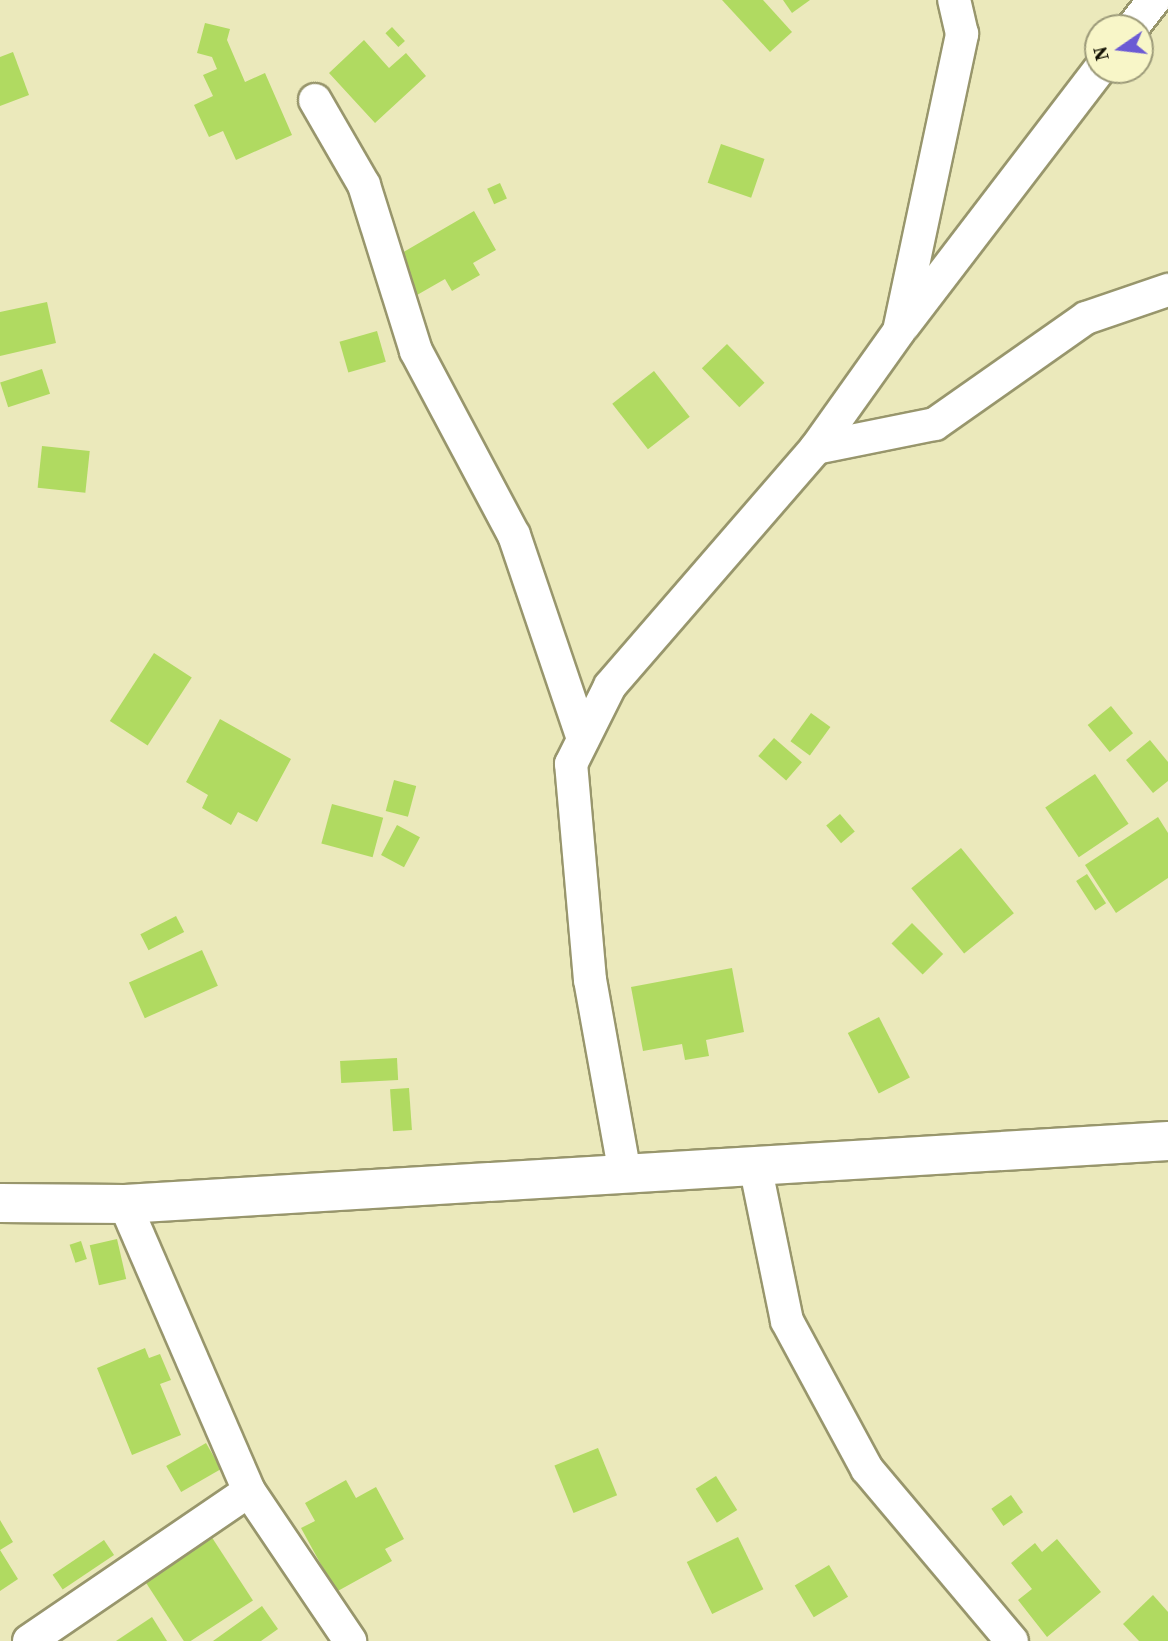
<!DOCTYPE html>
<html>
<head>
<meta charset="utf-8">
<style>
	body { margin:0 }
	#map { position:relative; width:1168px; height:1641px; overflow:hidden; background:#ebe9bb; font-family:"Source Serif 4",serif }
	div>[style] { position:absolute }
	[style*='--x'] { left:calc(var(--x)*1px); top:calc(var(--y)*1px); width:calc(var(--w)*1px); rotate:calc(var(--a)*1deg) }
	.building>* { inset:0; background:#b0da61; transform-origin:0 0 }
	.roads { filter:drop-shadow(2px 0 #98966c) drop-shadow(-2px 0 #98966c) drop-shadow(0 2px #98966c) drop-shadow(0 -2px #98966c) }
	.minor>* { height:32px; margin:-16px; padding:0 16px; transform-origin:16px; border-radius:16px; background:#fff }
	.secondary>* { height:38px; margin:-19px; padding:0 19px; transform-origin:19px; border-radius:19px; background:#fff }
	span { translate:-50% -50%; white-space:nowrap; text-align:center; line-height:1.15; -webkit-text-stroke:5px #f8f6c8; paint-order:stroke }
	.north { position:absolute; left:1084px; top:14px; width:70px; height:70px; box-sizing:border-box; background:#f8f6c8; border:2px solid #9c9a79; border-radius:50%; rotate:256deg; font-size:19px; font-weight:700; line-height:28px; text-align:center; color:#121103 }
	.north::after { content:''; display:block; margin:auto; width:24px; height:32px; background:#6b5ad4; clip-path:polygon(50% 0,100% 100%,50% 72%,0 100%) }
</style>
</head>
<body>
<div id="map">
	<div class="building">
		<i style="clip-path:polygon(722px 0,763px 0,792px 32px,770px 52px)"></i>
		<i style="clip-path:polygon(783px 0,810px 0,792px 13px)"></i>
		<i style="clip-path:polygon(205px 23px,230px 29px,227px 40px,245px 82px,265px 73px,292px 135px,236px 160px,223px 131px,209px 137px,194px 105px,213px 96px,203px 75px,217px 69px,212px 57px,197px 53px)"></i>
		<i style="left:392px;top:27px;width:19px;height:9px;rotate:47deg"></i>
		<i style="clip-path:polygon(364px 40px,389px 68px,406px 53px,426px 76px,375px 123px,329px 73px)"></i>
		<i style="clip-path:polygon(13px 52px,29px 95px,0 106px,0 57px)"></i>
		<i style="left:721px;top:144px;width:46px;height:41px;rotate:19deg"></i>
		<i style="left:500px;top:183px;width:17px;height:14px;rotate:66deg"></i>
		<i style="clip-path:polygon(474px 211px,496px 250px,473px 263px,480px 275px,452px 291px,445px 279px,417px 295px,395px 257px)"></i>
		<i style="clip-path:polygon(47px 302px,56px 343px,0 356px,0 312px)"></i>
		<i style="left:377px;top:331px;width:32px;height:39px;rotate:74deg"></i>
		<i style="left:727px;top:344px;width:54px;height:35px;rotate:46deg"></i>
		<i style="left:42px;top:369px;width:26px;height:44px;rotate:72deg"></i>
		<i style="left:654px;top:371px;width:58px;height:53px;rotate:52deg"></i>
		<i style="left:42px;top:446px;width:48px;height:42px;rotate:6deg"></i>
		<i style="left:154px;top:653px;width:45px;height:81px;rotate:33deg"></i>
		<i style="left:1111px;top:706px;width:35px;height:30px;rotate:51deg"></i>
		<i style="left:811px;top:713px;width:24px;height:35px;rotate:36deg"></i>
		<i style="clip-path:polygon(220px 719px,291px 759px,257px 822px,238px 812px,231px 825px,202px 808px,208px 795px,186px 782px)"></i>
		<i style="left:774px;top:738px;width:37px;height:24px;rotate:41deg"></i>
		<i style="clip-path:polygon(1150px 740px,1168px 762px,1168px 781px,1153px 793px,1126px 760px)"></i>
		<i style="left:1095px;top:774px;width:60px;height:60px;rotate:56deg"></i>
		<i style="left:394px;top:780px;width:23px;height:32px;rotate:15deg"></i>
		<i style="left:332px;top:804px;width:53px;height:41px;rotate:15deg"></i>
		<i style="left:840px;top:814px;width:23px;height:18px;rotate:50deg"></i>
		<i style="clip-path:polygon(1158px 817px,1168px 833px,1168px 878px,1116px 913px,1085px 865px)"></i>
		<i style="left:397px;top:825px;width:26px;height:34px;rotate:28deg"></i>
		<i style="left:961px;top:848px;width:84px;height:64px;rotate:51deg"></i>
		<i style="left:1087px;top:874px;width:35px;height:13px;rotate:57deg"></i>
		<i style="left:176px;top:916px;width:18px;height:40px;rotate:63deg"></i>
		<i style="left:912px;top:923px;width:44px;height:29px;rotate:45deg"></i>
		<i style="left:202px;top:950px;width:39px;height:80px;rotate:66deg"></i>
		<i style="clip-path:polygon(732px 968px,744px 1032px,706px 1040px,709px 1056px,685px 1060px,682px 1044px,643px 1051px,631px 987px)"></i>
		<i style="left:879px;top:1017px;width:68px;height:35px;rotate:63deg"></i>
		<i style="left:397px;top:1058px;width:22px;height:57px;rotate:87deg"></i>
		<i style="left:409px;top:1088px;width:42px;height:19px;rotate:86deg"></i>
		<i style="left:117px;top:1239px;width:41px;height:28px;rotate:77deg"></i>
		<i style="left:81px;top:1241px;width:19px;height:12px;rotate:72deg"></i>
		<i style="clip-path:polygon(145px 1348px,149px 1358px,160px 1354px,171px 1380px,160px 1384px,181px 1435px,132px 1455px,97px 1368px)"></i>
		<i style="left:206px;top:1443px;width:30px;height:46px;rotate:60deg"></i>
		<i style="left:598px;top:1448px;width:51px;height:47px;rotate:68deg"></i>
		<i style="left:716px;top:1476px;width:40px;height:24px;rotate:58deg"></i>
		<i style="clip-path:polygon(346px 1480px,356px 1498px,376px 1487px,404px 1539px,385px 1549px,392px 1561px,336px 1592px,301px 1528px,315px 1521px,305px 1503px)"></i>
		<i style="left:1011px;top:1495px;width:21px;height:24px;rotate:55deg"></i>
		<i style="clip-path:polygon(0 1520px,13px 1542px,0 1550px,18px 1579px,0 1591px)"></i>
		<i style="left:211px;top:1536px;width:77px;height:80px;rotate:57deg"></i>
		<i style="left:738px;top:1537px;width:58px;height:57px;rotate:64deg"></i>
		<i style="clip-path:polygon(1057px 1539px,1101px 1592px,1047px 1637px,1018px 1600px,1032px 1589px,1011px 1563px,1035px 1543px,1042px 1552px)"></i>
		<i style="left:104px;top:1540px;width:18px;height:62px;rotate:56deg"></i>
		<i style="left:829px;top:1565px;width:37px;height:40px;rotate:59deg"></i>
		<i style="clip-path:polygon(1153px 1595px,1168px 1612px,1168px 1641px,1139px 1641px,1123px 1624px)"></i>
		<i style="clip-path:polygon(262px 1606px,278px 1629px,261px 1641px,213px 1641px)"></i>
		<i style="clip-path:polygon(152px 1617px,167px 1641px,116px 1641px)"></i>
	</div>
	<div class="roads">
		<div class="minor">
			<i style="--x:1132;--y:28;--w:36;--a:-52"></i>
			<i style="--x:315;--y:100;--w:98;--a:60"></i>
			<i style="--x:364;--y:185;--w:174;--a:72.6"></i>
			<i style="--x:416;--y:351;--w:208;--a:62"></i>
			<i style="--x:514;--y:535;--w:215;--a:71.3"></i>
			<i style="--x:904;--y:325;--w:321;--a:-52.6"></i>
			<i style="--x:816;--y:448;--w:143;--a:-54.6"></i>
			<i style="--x:899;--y:331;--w:304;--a:-78"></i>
			<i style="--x:962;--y:34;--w:35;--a:-103"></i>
			<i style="--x:755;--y:1165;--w:159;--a:78.4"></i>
			<i style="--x:787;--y:1321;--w:168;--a:61.6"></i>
			<i style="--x:867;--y:1469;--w:225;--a:49.9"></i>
			<i style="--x:625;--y:1174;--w:197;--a:-100.2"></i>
			<i style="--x:590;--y:980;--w:217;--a:-95"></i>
			<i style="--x:571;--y:764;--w:87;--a:-63.4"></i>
			<i style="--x:610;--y:686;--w:315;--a:-49.1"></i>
			<i style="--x:816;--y:448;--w:121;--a:-11.4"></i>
			<i style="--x:935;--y:424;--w:184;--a:-35.1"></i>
			<i style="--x:1086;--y:318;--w:87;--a:-18.9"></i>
			<i style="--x:249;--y:1491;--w:181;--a:56"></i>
			<i style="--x:29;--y:1641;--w:266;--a:-34.3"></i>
			<i style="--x:249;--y:1491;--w:313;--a:-113.4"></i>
		</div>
		<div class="secondary">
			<i style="--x:0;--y:1203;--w:125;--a:0.5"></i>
			<i style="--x:125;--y:1204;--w:1045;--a:-3.46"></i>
		</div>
	</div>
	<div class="north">N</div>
</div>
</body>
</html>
